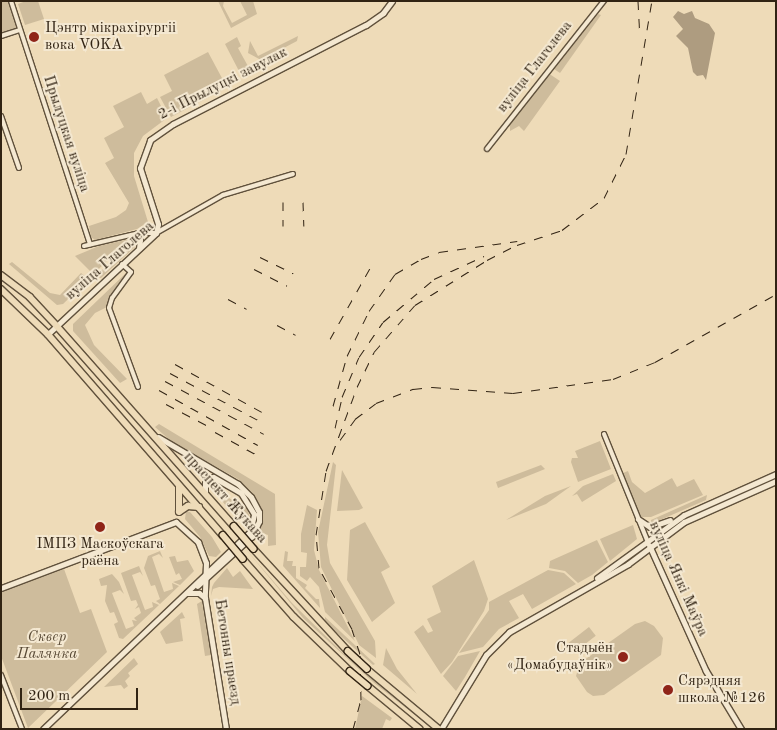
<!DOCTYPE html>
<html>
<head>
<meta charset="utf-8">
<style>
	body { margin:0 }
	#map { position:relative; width:777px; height:730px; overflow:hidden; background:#eedbb8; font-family:"Old Standard TT",serif }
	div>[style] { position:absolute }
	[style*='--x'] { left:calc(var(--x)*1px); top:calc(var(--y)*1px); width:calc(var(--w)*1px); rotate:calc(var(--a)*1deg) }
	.green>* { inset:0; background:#cebc9c; transform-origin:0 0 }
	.water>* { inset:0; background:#ae9c80 }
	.roads { filter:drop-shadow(1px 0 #60513c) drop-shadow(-1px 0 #60513c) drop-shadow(0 1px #60513c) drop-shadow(0 -1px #60513c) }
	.street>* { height:4px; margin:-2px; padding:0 2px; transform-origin:2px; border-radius:2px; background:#f4e8d1 }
	.secondary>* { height:5px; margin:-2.5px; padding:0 2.5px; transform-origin:2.5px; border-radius:2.5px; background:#f4e8d1 }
	.primary>* { height:5.5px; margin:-2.75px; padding:0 2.75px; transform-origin:2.75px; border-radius:2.75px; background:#eedbb8 }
	.rail>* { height:1px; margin-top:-0.5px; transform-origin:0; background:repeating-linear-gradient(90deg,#312313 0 9px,transparent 0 18px) }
	.bridges { filter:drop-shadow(1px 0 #312313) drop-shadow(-1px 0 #312313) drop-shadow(0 1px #312313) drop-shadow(0 -1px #312313) }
	.primary-bridge>* { height:5.5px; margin:-2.75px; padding:0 2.75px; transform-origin:2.75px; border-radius:2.75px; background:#eedbb8 }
	.dots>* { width:14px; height:14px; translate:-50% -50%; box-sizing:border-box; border:2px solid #f4e8d1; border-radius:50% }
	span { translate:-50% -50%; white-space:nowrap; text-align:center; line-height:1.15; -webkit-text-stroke:4px #f4e8d1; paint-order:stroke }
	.poi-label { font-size:15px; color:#312313 }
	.left { translate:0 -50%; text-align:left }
	.right { translate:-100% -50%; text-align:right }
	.street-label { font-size:15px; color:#312313 }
	.park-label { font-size:15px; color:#584935; font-style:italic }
	.frame { position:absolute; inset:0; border:2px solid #312313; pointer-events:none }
	.scale { position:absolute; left:20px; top:688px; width:118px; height:22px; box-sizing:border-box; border:2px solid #312313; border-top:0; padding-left:6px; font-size:15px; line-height:18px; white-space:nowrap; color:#312313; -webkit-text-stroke:4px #f4e8d1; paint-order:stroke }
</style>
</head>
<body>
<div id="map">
	<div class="green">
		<i style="clip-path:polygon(1px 1px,9px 1px,18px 28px,1px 34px)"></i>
		<i style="clip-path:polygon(26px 1px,38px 1px,44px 19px,25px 25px,18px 4px)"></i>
		<i style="clip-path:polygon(218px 1px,224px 1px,223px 6px,232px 23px,247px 15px,240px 1px,253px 1px,257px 14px,231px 28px)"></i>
		<i style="clip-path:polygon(598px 14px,601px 15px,560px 73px,554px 69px)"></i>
		<i style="clip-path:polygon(298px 36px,297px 41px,261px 60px,248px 53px,250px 41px,258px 56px)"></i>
		<i style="clip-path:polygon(237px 37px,241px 46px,238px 48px,249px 68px,240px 73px,225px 44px)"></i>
		<i style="clip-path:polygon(208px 52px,223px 80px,229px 78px,232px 85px,171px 117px,160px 97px,172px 91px,164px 75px)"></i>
		<i style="clip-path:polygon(548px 73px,560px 81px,524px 131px,519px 126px,510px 131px,510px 126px,501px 131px)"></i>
		<i style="clip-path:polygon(141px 92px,147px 104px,157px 98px,167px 118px,143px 136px,134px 153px,134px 176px,148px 222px,137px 229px,95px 240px,91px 237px,89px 226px,116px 217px,126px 210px,129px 203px,105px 163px,114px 158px,104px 138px,124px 127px,113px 106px)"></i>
		<i style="clip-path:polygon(133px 238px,93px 274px,75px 256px,99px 246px)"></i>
		<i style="clip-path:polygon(137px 238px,135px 247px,101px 278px,94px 277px)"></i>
		<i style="clip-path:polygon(12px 262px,50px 293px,60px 295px,81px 273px,89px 279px,63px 304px,57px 305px,9px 264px)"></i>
		<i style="clip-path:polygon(126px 273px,128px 276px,108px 300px,109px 306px,95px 313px,85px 325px,94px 345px,127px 379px,120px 383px,73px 331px,73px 324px)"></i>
		<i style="clip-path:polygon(159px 424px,275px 494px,276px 545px,268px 546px,268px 535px,259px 532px,262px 513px,252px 492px,238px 479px,172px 442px,155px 427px)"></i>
		<i style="clip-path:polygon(600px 441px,611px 469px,578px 482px,571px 462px,572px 458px,578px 458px,575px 451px)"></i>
		<i style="clip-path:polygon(333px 462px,336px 465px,327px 545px,330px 563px,375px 641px,376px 658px,359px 645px,321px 567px,318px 532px)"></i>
		<i style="clip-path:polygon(541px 465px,545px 469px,498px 488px,496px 482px)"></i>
		<i style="clip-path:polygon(342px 470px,363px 508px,359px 510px,337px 511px)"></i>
		<i style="clip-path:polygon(628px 471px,632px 482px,645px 493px,672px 478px,677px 487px,694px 479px,703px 495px,651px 517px,640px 517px,623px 473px)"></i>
		<i style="clip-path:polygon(613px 474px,616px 481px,582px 502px,577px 494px,572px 496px,583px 486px)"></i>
		<i style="clip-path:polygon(571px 486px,546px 504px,506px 520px,545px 496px)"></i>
		<i style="clip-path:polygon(211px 487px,247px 509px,251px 520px,250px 526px,237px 515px,235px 517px)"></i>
		<i style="clip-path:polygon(707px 495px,706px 500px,651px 524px,651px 520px)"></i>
		<i style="clip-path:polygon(307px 505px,317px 510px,314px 550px,319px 570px,355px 641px,325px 612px,319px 587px,310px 577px,307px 581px,300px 576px,300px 567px,306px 567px,307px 553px,301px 552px,301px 534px)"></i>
		<i style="clip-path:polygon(186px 511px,190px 512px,212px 537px,221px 552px,216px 557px,209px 556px,200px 537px,185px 519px)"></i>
		<i style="clip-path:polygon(365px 522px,390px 567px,381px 572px,395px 603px,372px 622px,347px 580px,350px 530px)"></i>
		<i style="clip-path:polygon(633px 525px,637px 539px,610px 561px,600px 539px)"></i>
		<i style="clip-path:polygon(597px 540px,608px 562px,592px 575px,578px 583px,565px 571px,549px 568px,550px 561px)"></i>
		<i style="clip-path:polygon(244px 547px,292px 603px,344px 654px,430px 727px,373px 682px,303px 618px)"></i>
		<i style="clip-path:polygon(160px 551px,163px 558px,159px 554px,152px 557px,164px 592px,173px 589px,172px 583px,179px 586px,160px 604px,156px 601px,160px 599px,155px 585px,151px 586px,144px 568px,148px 556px)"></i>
		<i style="clip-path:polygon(285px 551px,288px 552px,287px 561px,293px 561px,292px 566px,296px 566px,296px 578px,307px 585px,305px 588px,316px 599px,319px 599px,320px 608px,283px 566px)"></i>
		<i style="clip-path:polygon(175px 556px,177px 562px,188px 560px,194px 571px,180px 585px,173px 582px,182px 579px,179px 573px,176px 575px,169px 557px)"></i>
		<i style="clip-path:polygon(474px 560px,488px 599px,484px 611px,452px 662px,441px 674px,414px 632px,423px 625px,428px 633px,433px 631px,427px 619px,441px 612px,432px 586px)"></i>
		<i style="clip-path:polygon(139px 566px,143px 576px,140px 572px,132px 575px,145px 610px,153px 607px,152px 602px,159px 605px,123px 639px,119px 638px,114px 624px,118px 622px,114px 612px,110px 613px,105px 601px,107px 585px,101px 586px,99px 579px,112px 574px,119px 582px,124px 594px,120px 590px,112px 593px,126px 629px,134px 626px,132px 620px,137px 621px,134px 618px,141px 613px,139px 607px,135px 609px,138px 605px,136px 600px,131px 601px,121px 573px)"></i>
		<i style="clip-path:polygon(227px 568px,233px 577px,240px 571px,253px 589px,219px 587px,213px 589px,211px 596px,212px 587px,214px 583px)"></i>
		<i style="clip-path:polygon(64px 569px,80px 613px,91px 609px,107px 652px,28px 728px,1px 656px,1px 592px)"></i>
		<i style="clip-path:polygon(548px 570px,564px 573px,576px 584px,532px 609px,523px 594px,509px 601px,519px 618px,499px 629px,483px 647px,459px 653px,489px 610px,489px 602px)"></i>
		<i style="clip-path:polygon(202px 601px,211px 655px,205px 656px,197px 604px)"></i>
		<i style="clip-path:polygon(182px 612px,185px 618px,180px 619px,183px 641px,166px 644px,160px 632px)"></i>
		<i style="clip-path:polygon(325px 617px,375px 664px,373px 665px,325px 622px)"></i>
		<i style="clip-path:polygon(645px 621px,654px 626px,663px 638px,661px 655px,604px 695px,593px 696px,587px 692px,576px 676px,580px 663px,635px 624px)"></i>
		<i style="left:589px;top:627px;width:11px;height:27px;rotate:52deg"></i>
		<i style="clip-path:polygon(386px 648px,397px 669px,417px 694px,383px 665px)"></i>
		<i style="clip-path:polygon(480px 651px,465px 677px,456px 691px,443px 676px,458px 656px)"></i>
		<i style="clip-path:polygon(134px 658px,138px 664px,128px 673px,130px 676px,125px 681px,128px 686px,124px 689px,121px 685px,104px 687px)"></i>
		<i style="clip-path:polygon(362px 696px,392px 718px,390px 721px,386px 719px,382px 729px,355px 729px)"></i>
	</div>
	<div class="water">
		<i style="clip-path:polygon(678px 11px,684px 14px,692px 11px,695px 18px,709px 24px,715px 33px,706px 80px,703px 75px,697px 76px,693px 72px,688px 48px,676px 36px,683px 29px,673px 17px)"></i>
	</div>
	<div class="roads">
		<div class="street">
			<i style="--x:11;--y:1;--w:256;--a:72"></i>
			<i style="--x:1;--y:36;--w:20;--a:-18"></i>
			<i style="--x:1;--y:116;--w:55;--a:70.9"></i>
			<i style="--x:487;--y:149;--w:189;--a:-51.7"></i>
			<i style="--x:84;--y:246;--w:57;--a:-13.3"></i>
			<i style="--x:139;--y:233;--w:17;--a:0"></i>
			<i style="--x:156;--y:233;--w:77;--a:-29.6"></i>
			<i style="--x:223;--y:195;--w:73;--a:-16.7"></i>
			<i style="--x:122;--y:264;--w:12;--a:42"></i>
			<i style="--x:131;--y:272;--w:32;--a:126"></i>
			<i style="--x:112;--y:298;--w:10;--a:107"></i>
			<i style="--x:109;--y:308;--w:84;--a:69.8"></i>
			<i style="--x:604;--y:434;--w:114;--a:67.9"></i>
			<i style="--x:1;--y:675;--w:58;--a:68.7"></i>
		</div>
		<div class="secondary">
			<i style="--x:131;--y:235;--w:10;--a:29"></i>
			<i style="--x:140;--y:240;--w:8;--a:97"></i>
			<i style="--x:48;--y:334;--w:148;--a:-43.1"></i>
			<i style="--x:156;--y:233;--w:9;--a:-77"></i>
			<i style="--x:158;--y:224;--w:59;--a:-107.8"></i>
			<i style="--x:140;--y:168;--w:30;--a:-70"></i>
			<i style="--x:150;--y:140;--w:28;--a:-35"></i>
			<i style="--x:173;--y:124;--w:217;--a:-27.2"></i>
			<i style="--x:366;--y:25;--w:21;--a:-35"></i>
			<i style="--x:383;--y:13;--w:15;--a:-53"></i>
			<i style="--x:158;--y:437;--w:93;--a:30.4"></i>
			<i style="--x:238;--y:484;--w:18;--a:45"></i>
			<i style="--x:251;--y:497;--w:17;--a:62"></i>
			<i style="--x:259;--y:512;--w:9;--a:90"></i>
			<i style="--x:259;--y:521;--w:17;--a:115"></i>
			<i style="--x:252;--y:536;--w:74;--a:137.7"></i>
			<i style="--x:638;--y:519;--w:14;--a:34"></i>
			<i style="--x:650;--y:527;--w:21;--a:-19"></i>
			<i style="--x:176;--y:522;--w:30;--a:42"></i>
			<i style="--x:198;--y:542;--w:22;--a:69"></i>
			<i style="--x:206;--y:563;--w:35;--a:92"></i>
			<i style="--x:205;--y:598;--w:133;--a:80.9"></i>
			<i style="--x:649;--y:545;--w:138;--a:65.7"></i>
			<i style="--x:706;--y:671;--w:68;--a:58.9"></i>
			<i style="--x:597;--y:578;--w:107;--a:-35.9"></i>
			<i style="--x:684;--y:515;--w:101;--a:-24"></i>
			<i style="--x:1;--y:588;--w:187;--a:-20.7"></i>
			<i style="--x:187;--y:593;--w:12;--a:0"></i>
			<i style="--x:199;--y:593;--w:8;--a:40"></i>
			<i style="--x:43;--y:729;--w:286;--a:-43.6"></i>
			<i style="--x:250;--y:532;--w:18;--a:-77"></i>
			<i style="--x:254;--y:514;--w:25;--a:-122"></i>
			<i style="--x:241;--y:493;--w:32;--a:-150"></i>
			<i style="--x:213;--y:477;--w:10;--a:143"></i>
			<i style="--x:205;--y:483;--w:10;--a:90"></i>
			<i style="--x:441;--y:729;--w:87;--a:-58.7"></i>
			<i style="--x:486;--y:655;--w:33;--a:-45"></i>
			<i style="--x:509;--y:632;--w:137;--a:-29.7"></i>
			<i style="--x:628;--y:564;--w:70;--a:-36.9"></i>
			<i style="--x:684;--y:522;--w:101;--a:-24"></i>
		</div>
		<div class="primary">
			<i style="--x:1;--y:275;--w:36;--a:37"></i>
			<i style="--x:30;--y:297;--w:40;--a:47"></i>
			<i style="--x:57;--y:326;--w:267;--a:48.5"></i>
			<i style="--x:1;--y:289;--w:65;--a:43.8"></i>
			<i style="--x:48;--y:334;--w:267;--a:49"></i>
			<i style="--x:179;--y:512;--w:25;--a:-90"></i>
			<i style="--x:179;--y:512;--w:11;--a:-34"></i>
			<i style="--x:188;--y:506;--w:11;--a:5"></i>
			<i style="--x:254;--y:549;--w:139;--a:47.3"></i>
			<i style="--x:243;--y:559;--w:77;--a:48.7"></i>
			<i style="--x:294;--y:617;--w:78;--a:44"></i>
			<i style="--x:367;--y:669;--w:94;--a:39.8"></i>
			<i style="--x:368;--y:686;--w:67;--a:39.6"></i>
		</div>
	</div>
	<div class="rail">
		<i style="--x:638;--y:1;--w:34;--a:87"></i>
		<i style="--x:283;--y:202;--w:24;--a:90"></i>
		<i style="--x:303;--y:202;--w:24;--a:88"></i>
		<i style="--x:260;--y:257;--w:37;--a:26"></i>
		<i style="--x:254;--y:269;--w:37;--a:27"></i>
		<i style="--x:228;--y:299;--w:21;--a:28"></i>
		<i style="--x:277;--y:325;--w:21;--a:28"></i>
		<i style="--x:330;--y:339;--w:81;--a:-60.6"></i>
		<i style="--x:175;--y:364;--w:99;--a:28.9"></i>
		<i style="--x:170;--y:373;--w:100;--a:28.1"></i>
		<i style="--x:165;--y:381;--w:112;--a:28.2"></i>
		<i style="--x:159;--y:390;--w:113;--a:29.1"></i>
		<i style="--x:166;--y:404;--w:47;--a:27.6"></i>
		<i style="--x:333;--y:406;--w:52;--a:-74.4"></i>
		<i style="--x:347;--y:356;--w:50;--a:-63.9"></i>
		<i style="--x:369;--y:311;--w:45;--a:-54.9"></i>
		<i style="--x:395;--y:274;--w:30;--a:-30"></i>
		<i style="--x:421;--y:259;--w:19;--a:-21"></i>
		<i style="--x:439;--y:252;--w:79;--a:-8"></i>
		<i style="--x:335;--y:428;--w:32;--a:-77"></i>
		<i style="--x:342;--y:397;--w:43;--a:-67"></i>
		<i style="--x:359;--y:357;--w:42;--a:-55.6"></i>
		<i style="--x:383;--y:322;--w:67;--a:-40.1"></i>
		<i style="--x:434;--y:279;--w:55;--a:-24.7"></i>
		<i style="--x:215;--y:432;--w:48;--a:28.7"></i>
		<i style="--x:340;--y:440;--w:26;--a:-54"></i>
		<i style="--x:355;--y:419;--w:26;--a:-37"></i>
		<i style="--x:376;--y:403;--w:40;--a:-21"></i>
		<i style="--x:413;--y:389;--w:19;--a:-6"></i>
		<i style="--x:432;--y:387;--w:81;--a:4.2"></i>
		<i style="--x:513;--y:393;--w:101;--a:-8"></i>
		<i style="--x:613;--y:379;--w:45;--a:-22"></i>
		<i style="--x:655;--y:362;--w:139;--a:-29.3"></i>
		<i style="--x:353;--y:729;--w:30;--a:-75"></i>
		<i style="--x:361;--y:700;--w:46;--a:-91.2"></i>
		<i style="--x:360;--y:654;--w:26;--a:-108"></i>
		<i style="--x:352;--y:629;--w:69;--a:-118.4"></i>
		<i style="--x:319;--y:568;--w:33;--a:-95"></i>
		<i style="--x:316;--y:535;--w:65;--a:-81.1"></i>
		<i style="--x:326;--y:471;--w:90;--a:-69.7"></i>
		<i style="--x:357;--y:387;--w:39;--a:-64"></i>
		<i style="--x:374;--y:352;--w:62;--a:-48.9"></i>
		<i style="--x:415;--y:305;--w:85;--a:-32"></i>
		<i style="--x:487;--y:260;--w:34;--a:-27"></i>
		<i style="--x:517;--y:245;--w:47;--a:-18.4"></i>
		<i style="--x:562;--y:230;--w:53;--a:-37.3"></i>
		<i style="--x:604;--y:198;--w:49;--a:-63.4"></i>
		<i style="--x:626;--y:154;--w:155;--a:-80.4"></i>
	</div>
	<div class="bridges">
		<div class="primary-bridge">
			<i style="--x:234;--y:526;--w:30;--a:49"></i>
			<i style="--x:223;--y:535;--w:31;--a:50"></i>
			<i style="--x:348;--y:651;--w:26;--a:43"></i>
			<i style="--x:350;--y:671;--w:23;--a:40"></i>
		</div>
	</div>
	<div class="dots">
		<i style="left:34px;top:37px;background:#8f2418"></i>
		<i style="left:100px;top:527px;background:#8f2418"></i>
		<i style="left:623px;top:657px;background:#8f2418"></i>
		<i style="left:668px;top:690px;background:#8f2418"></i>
	</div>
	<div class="poi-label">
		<span class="left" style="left:45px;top:37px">Цэнтр мікрахірургіі<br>вока VOKA</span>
		<span style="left:100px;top:553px">ІМПЗ Маскоўскага<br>раёна</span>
		<span class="right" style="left:613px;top:657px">Стадыён<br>«Домабудаўнік»</span>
		<span class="left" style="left:678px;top:690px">Сярэдняя<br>школа №126</span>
	</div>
	<div class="street-label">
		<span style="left:535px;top:67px;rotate:-52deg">вуліца Глаголева</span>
		<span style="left:223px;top:84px;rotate:-27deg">2-і Прылуцкі завулак</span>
		<span style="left:66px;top:134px;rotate:72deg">Прылуцкая вуліца</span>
		<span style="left:110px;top:261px;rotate:-41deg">вуліца Глаголева</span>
		<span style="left:225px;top:498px;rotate:48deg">праспект Жукава</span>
		<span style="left:678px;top:579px;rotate:66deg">вуліца Янкі Маўра</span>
		<span style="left:227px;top:652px;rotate:81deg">Бетонны праезд</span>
	</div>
	<div class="park-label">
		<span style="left:47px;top:646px">Сквер<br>Палянка</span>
	</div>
	<div class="frame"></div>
	<div class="scale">200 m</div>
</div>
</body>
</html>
